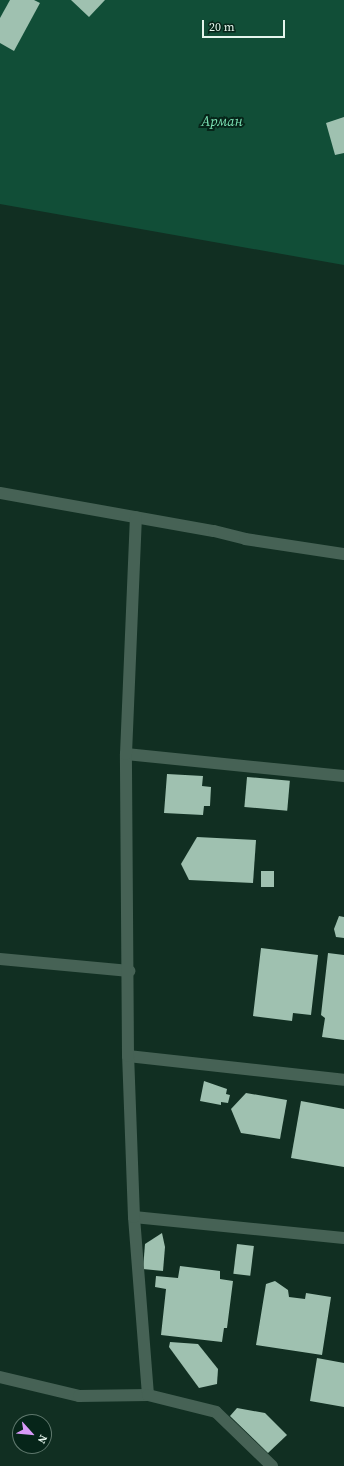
<!DOCTYPE html>
<html>
<head>
<meta charset="utf-8">
<style>
	body { margin:0 }
	#map { position:relative; width:344px; height:1466px; overflow:hidden; background:#112f22; font-family:"Source Serif 4",serif }
	div>[style] { position:absolute }
	[style*='--x'] { left:calc(var(--x)*1px); top:calc(var(--y)*1px); width:calc(var(--w)*1px); rotate:calc(var(--a)*1deg) }
	.green>* { inset:0; background:#114e37 }
	.building>* { inset:0; background:#9fc1b0; transform-origin:0 0 }
	.minor>* { height:12px; margin:-6px; padding:0 6px; transform-origin:6px; border-radius:6px; background:#466255 }
	span { translate:-50% -50%; white-space:nowrap; text-align:center; line-height:1.15; -webkit-text-stroke:4px #062519; paint-order:stroke }
	.park-label { font-size:14px; color:#7de4b6; font-style:italic }
	.north { position:absolute; left:12px; top:1414px; width:40px; height:40px; box-sizing:border-box; background:#062519; border:1px solid #5f786d; border-radius:50%; rotate:117deg; font-size:11px; font-weight:700; line-height:16px; text-align:center; color:#e4f5ec }
	.north::after { content:''; display:block; margin:auto; width:14px; height:18px; background:#d89af8; clip-path:polygon(50% 0,100% 100%,50% 72%,0 100%) }
	.scale { position:absolute; left:202px; top:20px; width:83px; height:18px; box-sizing:border-box; border:2px solid #e4f5ec; border-top:0; padding-left:5px; font-size:12px; line-height:14px; white-space:nowrap; color:#e4f5ec; -webkit-text-stroke:3px #062519; paint-order:stroke }
</style>
</head>
<body>
<div id="map">
	<div class="green">
		<i style="clip-path:polygon(0 0,344px 0,344px 265px,0 204px)"></i>
	</div>
	<div class="building">
		<i style="clip-path:polygon(10px 0,34px 0,40px 3px,14px 51px,0 43px,0 18px)"></i>
		<i style="clip-path:polygon(71px 0,105px 0,89px 17px)"></i>
		<i style="clip-path:polygon(344px 117px,344px 153px,335px 155px,326px 123px)"></i>
		<i style="clip-path:polygon(167px 774px,203px 776px,202px 786px,211px 787px,210px 806px,204px 806px,203px 815px,164px 813px)"></i>
		<i style="left:247px;top:777px;width:43px;height:30px;rotate:5deg"></i>
		<i style="clip-path:polygon(197px 837px,256px 840px,253px 883px,189px 880px,181px 864px)"></i>
		<i style="left:261px;top:871px;width:13px;height:16px"></i>
		<i style="clip-path:polygon(339px 916px,344px 917px,344px 938px,336px 937px,334px 929px)"></i>
		<i style="clip-path:polygon(261px 948px,318px 955px,311px 1015px,293px 1013px,292px 1021px,253px 1016px)"></i>
		<i style="clip-path:polygon(328px 953px,344px 955px,344px 1040px,322px 1037px,325px 1018px,321px 1015px)"></i>
		<i style="clip-path:polygon(204px 1081px,227px 1089px,226px 1094px,230px 1095px,228px 1103px,221px 1102px,221px 1105px,200px 1101px)"></i>
		<i style="clip-path:polygon(246px 1093px,287px 1100px,280px 1139px,241px 1133px,231px 1109px)"></i>
		<i style="clip-path:polygon(301px 1101px,344px 1109px,344px 1167px,291px 1158px)"></i>
		<i style="clip-path:polygon(162px 1233px,165px 1247px,163px 1271px,143px 1269px,145px 1244px)"></i>
		<i style="left:237px;top:1244px;width:17px;height:30px;rotate:7deg"></i>
		<i style="clip-path:polygon(180px 1266px,220px 1271px,220px 1279px,233px 1281px,227px 1328px,224px 1328px,222px 1342px,161px 1335px,166px 1289px,155px 1287px,156px 1276px,178px 1278px)"></i>
		<i style="clip-path:polygon(275px 1281px,288px 1290px,289px 1297px,305px 1299px,306px 1293px,331px 1297px,322px 1355px,256px 1345px,266px 1284px)"></i>
		<i style="clip-path:polygon(170px 1342px,198px 1344px,218px 1369px,217px 1384px,199px 1388px,169px 1347px)"></i>
		<i style="clip-path:polygon(317px 1358px,344px 1363px,344px 1407px,310px 1401px)"></i>
		<i style="clip-path:polygon(237px 1408px,265px 1413px,287px 1435px,268px 1453px,230px 1416px)"></i>
	</div>
	<div class="minor">
		<i style="--x:0;--y:493;--w:217;--a:10.1"></i>
		<i style="--x:214;--y:531;--w:32;--a:14"></i>
		<i style="--x:245;--y:539;--w:100;--a:8.6"></i>
		<i style="--x:126;--y:754;--w:219;--a:5.8"></i>
		<i style="--x:0;--y:959;--w:130;--a:5.3"></i>
		<i style="--x:128;--y:1056;--w:217;--a:6.3"></i>
		<i style="--x:134;--y:1217;--w:211;--a:5.7"></i>
		<i style="--x:0;--y:1377;--w:81;--a:13.5"></i>
		<i style="--x:79;--y:1396;--w:69;--a:-0.8"></i>
		<i style="--x:148;--y:1395;--w:179;--a:-94.5"></i>
		<i style="--x:134;--y:1217;--w:161;--a:-92.1"></i>
		<i style="--x:128;--y:1056;--w:302;--a:-90.4"></i>
		<i style="--x:126;--y:754;--w:237;--a:-87.6"></i>
		<i style="--x:148;--y:1395;--w:70;--a:14"></i>
		<i style="--x:216;--y:1412;--w:78;--a:44"></i>
	</div>
	<div class="park-label">
		<span style="left:222px;top:121px">Арман</span>
	</div>
	<div class="north">N</div>
	<div class="scale">20 m</div>
</div>
</body>
</html>
